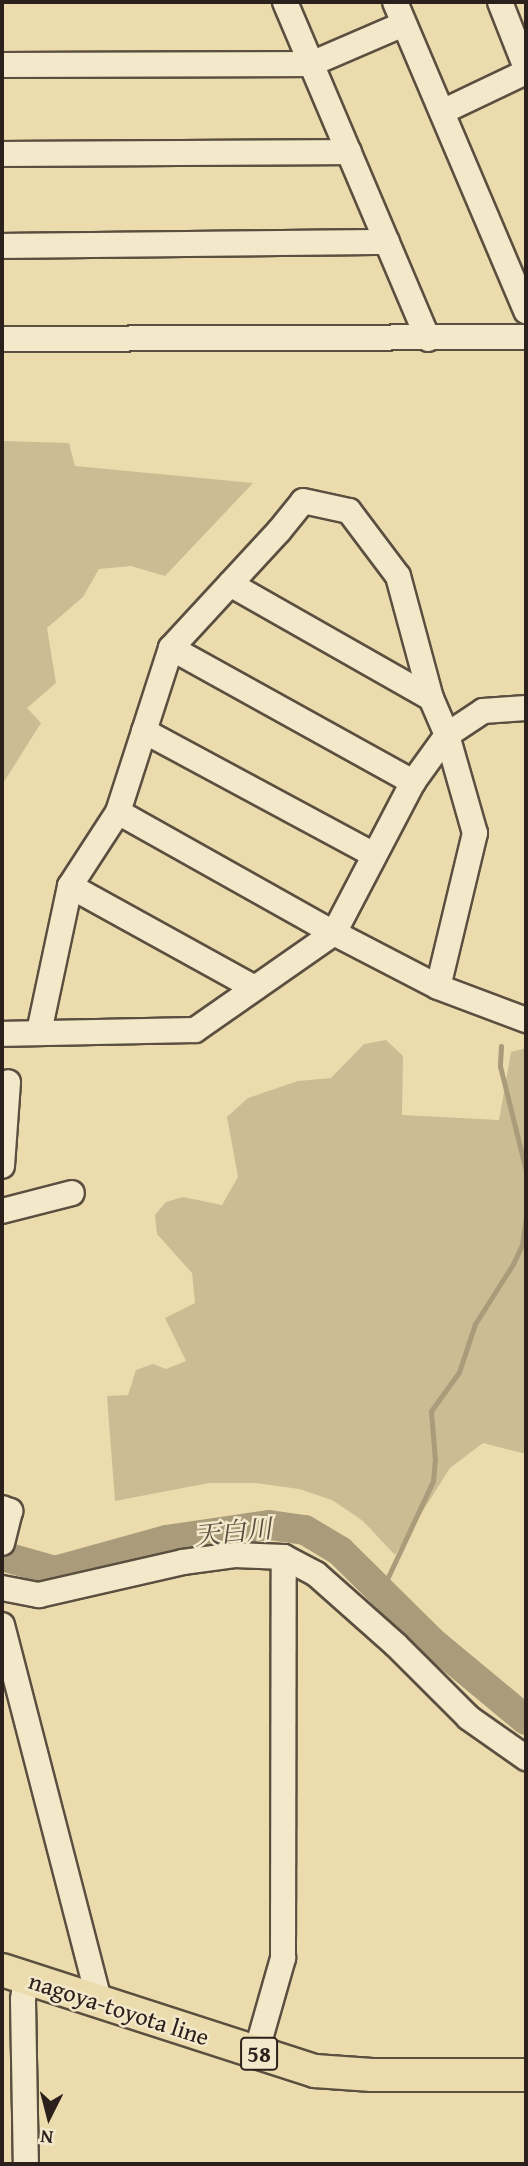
<!DOCTYPE html>
<html>
<head>
<meta charset="utf-8">
<style>
	body { margin:0 }
	#map { position:relative; width:528px; height:2166px; overflow:hidden; background:#ecdcad; font-family:"Gentium Book Plus","Noto Serif JP",serif }
	div>[style] { position:absolute }
	[style*='--x'] { left:calc(var(--x)*1px); top:calc(var(--y)*1px); width:calc(var(--w)*1px); rotate:calc(var(--a)*1deg) }
	.green>* { inset:0; background:#cbbc94 }
	.stream>* { height:5px; margin:-2.5px; padding:0 2.5px; transform-origin:2.5px; border-radius:2.5px; background:#aa9c7b }
	.river>* { height:30px; margin:-15px; padding:0 15px; transform-origin:15px; border-radius:15px; background:#aa9c7b }
	.roads { filter:drop-shadow(2px 0 #5b4f40) drop-shadow(-2px 0 #5b4f40) drop-shadow(0 2px #5b4f40) drop-shadow(0 -2px #5b4f40) }
	.minor>* { height:24px; margin:-12px; padding:0 12px; transform-origin:12px; border-radius:12px; background:#f3e8ca }
	.major>* { height:32px; margin:-16px; padding:0 16px; transform-origin:16px; border-radius:16px; background:#ecdcad }
	span { translate:-50% -50%; white-space:nowrap; text-align:center; line-height:1.15; -webkit-text-stroke:5px #f3e8ca; paint-order:stroke }
	.shield-label span { padding:2px 5px; background:#f3e8ca; border:2px solid; border-radius:5px; -webkit-text-stroke-width:0 }
	.shield-label { font-size:23px; color:#2b201b; font-weight:700 }
	.street-label { font-size:24px; color:#2b201b }
	.water-label { font-size:26px; color:#574b3d; font-style:italic }
	.frame { position:absolute; inset:0; border:4px solid #2b201b; pointer-events:none }
	.north { position:absolute; left:14px; top:2082px; width:70px; height:70px; -webkit-text-stroke:5px #f3e8ca; paint-order:stroke; rotate:186deg; font-size:19px; font-weight:700; line-height:28px; text-align:center; color:#2b201b }
	.north::after { content:''; display:block; margin:auto; width:24px; height:32px; background:#2b201b; clip-path:polygon(50% 0,100% 100%,50% 72%,0 100%) }
</style>
</head>
<body>
<div id="map">
	<div class="green">
		<i style="clip-path:polygon(2px 441px,69px 443px,75px 466px,253px 483px,165px 576px,131px 566px,99px 569px,83px 597px,47px 628px,56px 683px,27px 708px,41px 723px,2px 785px)"></i>
		<i style="clip-path:polygon(386px 1040px,403px 1056px,402px 1115px,499px 1120px,511px 1052px,526px 1048px,526px 1454px,483px 1443px,450px 1468px,395px 1555px,363px 1521px,332px 1500px,299px 1489px,256px 1483px,209px 1483px,115px 1501px,107px 1396px,128px 1395px,136px 1370px,153px 1364px,166px 1369px,186px 1361px,165px 1318px,195px 1303px,192px 1273px,157px 1234px,155px 1215px,166px 1202px,183px 1197px,222px 1205px,238px 1177px,227px 1117px,248px 1098px,298px 1081px,331px 1078px,364px 1044px)"></i>
	</div>
	<div class="stream">
		<i style="--x:501;--y:1046;--w:20;--a:93"></i>
		<i style="--x:500;--y:1066;--w:108;--a:76.1"></i>
		<i style="--x:381;--y:1592;--w:123;--a:-64.9"></i>
		<i style="--x:433;--y:1481;--w:21;--a:-85"></i>
		<i style="--x:435;--y:1460;--w:49;--a:-94.7"></i>
		<i style="--x:431;--y:1411;--w:48;--a:-54.3"></i>
		<i style="--x:459;--y:1372;--w:51;--a:-71.6"></i>
		<i style="--x:475;--y:1324;--w:71;--a:-57.7"></i>
		<i style="--x:513;--y:1264;--w:21;--a:-65"></i>
		<i style="--x:522;--y:1245;--w:29;--a:-82"></i>
	</div>
	<div class="river">
		<i style="--x:2;--y:1556;--w:55;--a:15.8"></i>
		<i style="--x:55;--y:1571;--w:115;--a:-15.6"></i>
		<i style="--x:166;--y:1540;--w:104;--a:-8.3"></i>
		<i style="--x:269;--y:1525;--w:36;--a:8"></i>
		<i style="--x:305;--y:1530;--w:41;--a:31"></i>
		<i style="--x:340;--y:1551;--w:129;--a:44.7"></i>
		<i style="--x:432;--y:1642;--w:122;--a:39.7"></i>
	</div>
	<div class="roads">
		<div class="minor">
			<i style="--x:285;--y:2;--w:366;--a:67"></i>
			<i style="--x:395;--y:2;--w:336;--a:67"></i>
			<i style="--x:500;--y:2;--w:71;--a:68.5"></i>
			<i style="--x:2;--y:65;--w:309;--a:-0.2"></i>
			<i style="--x:311;--y:64;--w:101;--a:-23.3"></i>
			<i style="--x:442;--y:112;--w:93;--a:-25.5"></i>
			<i style="--x:2;--y:154;--w:347;--a:-0.3"></i>
			<i style="--x:2;--y:246;--w:385;--a:-0.6"></i>
			<i style="--x:2;--y:339;--w:524;--a:-0.22"></i>
			<i style="--x:230;--y:584;--w:231;--a:29.6"></i>
			<i style="--x:171;--y:648;--w:277;--a:29"></i>
			<i style="--x:144;--y:731;--w:261;--a:28.3"></i>
			<i style="--x:118;--y:812;--w:248;--a:29.3"></i>
			<i style="--x:334;--y:933;--w:117;--a:27.4"></i>
			<i style="--x:438;--y:987;--w:94;--a:20.6"></i>
			<i style="--x:70;--y:886;--w:211;--a:28.9"></i>
			<i style="--x:39;--y:1032;--w:149;--a:-78"></i>
			<i style="--x:70;--y:886;--w:88;--a:-57"></i>
			<i style="--x:118;--y:812;--w:172;--a:-72.1"></i>
			<i style="--x:171;--y:648;--w:159;--a:-47.3"></i>
			<i style="--x:279;--y:531;--w:38;--a:-51"></i>
			<i style="--x:303;--y:501;--w:47;--a:12.3"></i>
			<i style="--x:349;--y:511;--w:81;--a:53"></i>
			<i style="--x:398;--y:576;--w:126;--a:74.9"></i>
			<i style="--x:431;--y:698;--w:40;--a:66.6"></i>
			<i style="--x:447;--y:735;--w:102;--a:74.1"></i>
			<i style="--x:475;--y:833;--w:158;--a:103.5"></i>
			<i style="--x:2;--y:1034;--w:193;--a:-1.2"></i>
			<i style="--x:195;--y:1030;--w:169;--a:-34.9"></i>
			<i style="--x:334;--y:933;--w:170;--a:-62.4"></i>
			<i style="--x:413;--y:782;--w:58;--a:-54.1"></i>
			<i style="--x:447;--y:735;--w:43;--a:-33.7"></i>
			<i style="--x:483;--y:711;--w:43;--a:-4"></i>
			<i style="--x:2;--y:1166;--w:84;--a:-85.9"></i>
			<i style="--x:2;--y:1211;--w:72;--a:-14.4"></i>
			<i style="--x:2;--y:1508;--w:9;--a:21"></i>
			<i style="--x:10;--y:1511;--w:33;--a:104"></i>
			<i style="--x:2;--y:1588;--w:38;--a:11"></i>
			<i style="--x:39;--y:1595;--w:148;--a:-12.9"></i>
			<i style="--x:183;--y:1562;--w:52;--a:-7.7"></i>
			<i style="--x:235;--y:1555;--w:49;--a:2.3"></i>
			<i style="--x:284;--y:1557;--w:36;--a:28"></i>
			<i style="--x:316;--y:1574;--w:107;--a:41.6"></i>
			<i style="--x:396;--y:1645;--w:103;--a:45"></i>
			<i style="--x:469;--y:1718;--w:70;--a:35.1"></i>
			<i style="--x:2;--y:1625;--w:390;--a:75.5"></i>
			<i style="--x:26;--y:1978;--w:22;--a:98"></i>
			<i style="--x:23;--y:2000;--w:164;--a:89"></i>
			<i style="--x:256;--y:2053;--w:99;--a:-74.1"></i>
			<i style="--x:283;--y:1958;--w:401;--a:-89.9"></i>
		</div>
		<div class="major">
			<i style="--x:2;--y:1970;--w:329;--a:17.9"></i>
			<i style="--x:315;--y:2071;--w:57;--a:4"></i>
			<i style="--x:372;--y:2075;--w:154;--a:0"></i>
		</div>
	</div>
	<div class="shield-label">
		<span style="left:259px;top:2054px">58</span>
	</div>
	<div class="street-label">
		<span style="left:119px;top:2009px;rotate:18deg">nagoya-toyota line</span>
	</div>
	<div class="water-label">
		<span style="left:233px;top:1532px;rotate:-6deg">天白川</span>
	</div>
	<div class="frame"></div>
	<div class="north">N</div>
</div>
</body>
</html>
